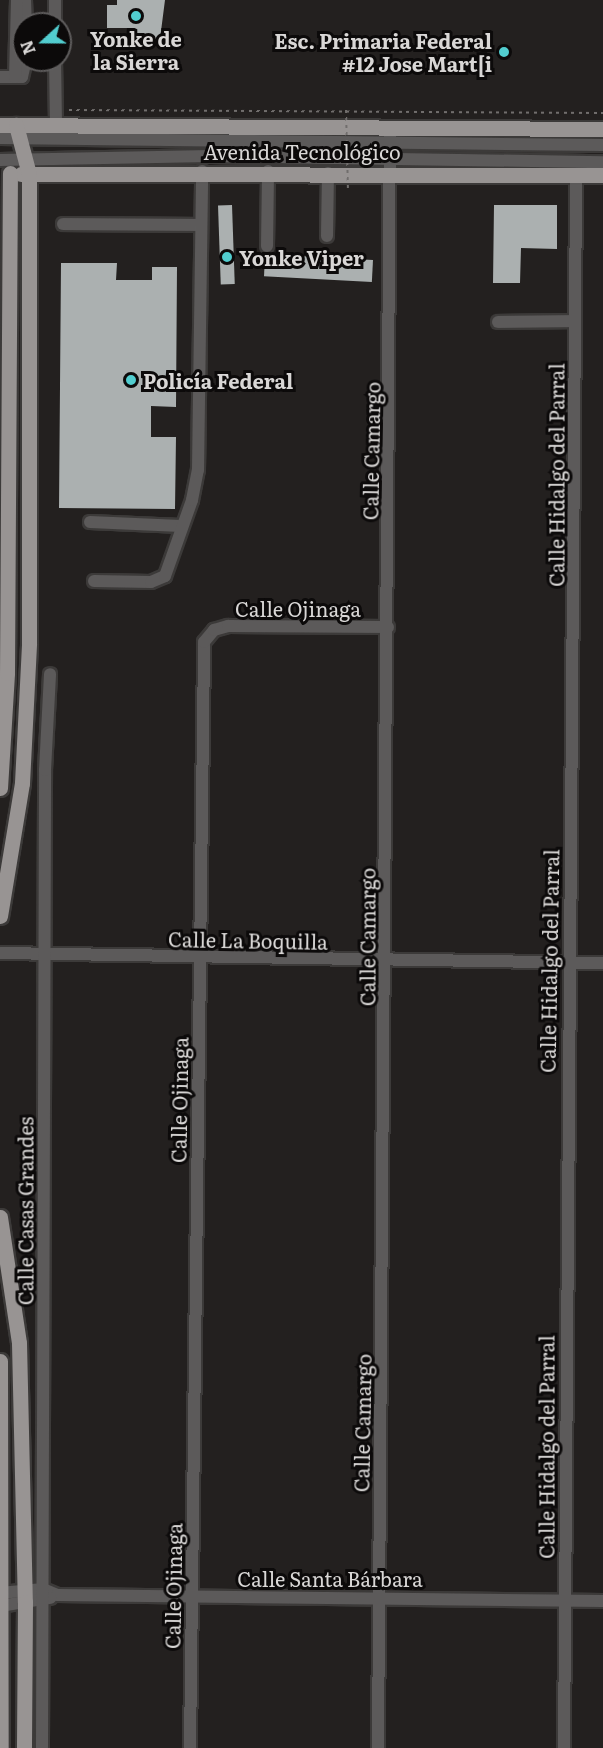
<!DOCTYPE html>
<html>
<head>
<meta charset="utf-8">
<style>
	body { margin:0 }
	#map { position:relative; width:603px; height:1748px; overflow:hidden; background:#23201f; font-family:Literata,serif }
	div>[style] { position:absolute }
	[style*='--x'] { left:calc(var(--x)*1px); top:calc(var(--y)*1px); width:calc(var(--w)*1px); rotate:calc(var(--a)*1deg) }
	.building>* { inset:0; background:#abb0b0; transform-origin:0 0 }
	.path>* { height:2px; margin-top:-1px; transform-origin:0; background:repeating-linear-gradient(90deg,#716e6d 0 3px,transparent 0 7.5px) }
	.roads { filter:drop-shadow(2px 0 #3c3a39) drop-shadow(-2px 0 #3c3a39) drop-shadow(0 2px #3c3a39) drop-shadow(0 -2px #3c3a39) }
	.minor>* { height:12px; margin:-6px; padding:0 6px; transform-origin:6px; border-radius:6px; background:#5c5a5a }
	.major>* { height:15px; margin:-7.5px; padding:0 7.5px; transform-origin:7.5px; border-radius:7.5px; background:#989493 }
	.path-bridge>* { height:2px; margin-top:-1px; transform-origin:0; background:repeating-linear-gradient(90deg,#716e6d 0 3px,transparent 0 7.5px) }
	.dots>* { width:16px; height:16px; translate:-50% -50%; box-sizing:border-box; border:3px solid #0c0a0a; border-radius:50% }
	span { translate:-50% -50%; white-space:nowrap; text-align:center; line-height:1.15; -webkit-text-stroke:6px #0c0a0a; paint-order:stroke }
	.poi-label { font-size:20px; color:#d9d7d6; font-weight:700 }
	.right { translate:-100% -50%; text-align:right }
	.left { translate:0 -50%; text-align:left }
	.street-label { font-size:20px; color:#d9d7d6 }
	.north { position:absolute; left:12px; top:12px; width:60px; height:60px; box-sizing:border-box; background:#0c0a0a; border:2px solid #5e5c5c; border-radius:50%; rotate:249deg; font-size:16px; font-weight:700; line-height:24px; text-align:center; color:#d9d7d6 }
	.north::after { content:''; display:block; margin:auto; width:21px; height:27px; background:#52cdcf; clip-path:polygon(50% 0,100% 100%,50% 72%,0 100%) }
</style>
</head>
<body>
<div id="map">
	<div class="building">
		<i style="clip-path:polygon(117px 0,165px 0,160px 39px,127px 38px,127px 28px,107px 28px,107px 5px,117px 5px)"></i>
		<i style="left:232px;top:205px;width:79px;height:14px;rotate:88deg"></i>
		<i style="clip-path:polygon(494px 205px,557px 205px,557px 249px,521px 248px,520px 283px,493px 283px)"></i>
		<i style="left:373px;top:260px;width:22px;height:108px;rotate:93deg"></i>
		<i style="clip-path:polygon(61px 263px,117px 263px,116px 280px,152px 280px,152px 267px,177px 267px,176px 407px,151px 406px,151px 437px,176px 437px,175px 509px,59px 508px)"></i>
	</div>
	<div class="path">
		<i style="--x:69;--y:110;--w:534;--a:0.32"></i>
	</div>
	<div class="roads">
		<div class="minor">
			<i style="--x:25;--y:0;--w:24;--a:88"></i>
			<i style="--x:55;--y:0;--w:24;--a:90"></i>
			<i style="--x:55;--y:60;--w:66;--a:89.1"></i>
			<i style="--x:0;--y:77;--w:22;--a:0"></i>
			<i style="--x:22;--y:77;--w:17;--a:-77"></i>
			<i style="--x:15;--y:77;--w:77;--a:-88.5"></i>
			<i style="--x:0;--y:138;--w:603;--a:0.67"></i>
			<i style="--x:0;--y:160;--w:210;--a:-1.1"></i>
			<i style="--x:210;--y:156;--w:393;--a:0.9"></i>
			<i style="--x:63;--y:224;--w:137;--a:0.4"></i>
			<i style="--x:327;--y:236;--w:63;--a:-89.1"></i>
			<i style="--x:267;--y:246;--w:75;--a:-89.2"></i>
			<i style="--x:498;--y:322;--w:77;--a:-0.7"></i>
			<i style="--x:90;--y:522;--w:91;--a:2.5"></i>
			<i style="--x:94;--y:581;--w:57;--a:1"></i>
			<i style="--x:151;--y:582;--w:15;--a:-23"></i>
			<i style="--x:165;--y:576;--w:81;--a:-70.4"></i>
			<i style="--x:192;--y:500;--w:31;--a:-79"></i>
			<i style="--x:198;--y:470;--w:299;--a:-89.2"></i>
			<i style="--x:0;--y:953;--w:603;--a:0.95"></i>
			<i style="--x:0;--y:1593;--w:43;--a:-5.3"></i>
			<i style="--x:43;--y:1589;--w:15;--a:23"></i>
			<i style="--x:57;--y:1595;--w:546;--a:0.63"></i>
			<i style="--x:0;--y:1606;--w:51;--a:-9.1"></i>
			<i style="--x:42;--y:1748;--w:978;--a:-89.82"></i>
			<i style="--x:45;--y:770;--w:96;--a:-87"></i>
			<i style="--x:190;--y:1748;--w:1106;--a:-89.27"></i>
			<i style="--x:204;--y:642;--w:16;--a:-50"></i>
			<i style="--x:214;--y:630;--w:15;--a:-16"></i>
			<i style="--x:228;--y:626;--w:160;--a:0.4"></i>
			<i style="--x:378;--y:1748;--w:1621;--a:-89.58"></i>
			<i style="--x:564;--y:1748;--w:1573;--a:-89.56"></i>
		</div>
		<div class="major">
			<i style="--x:0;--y:125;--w:603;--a:0.38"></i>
			<i style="--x:21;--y:174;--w:582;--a:0.1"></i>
			<i style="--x:0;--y:788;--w:115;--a:-86.5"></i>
			<i style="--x:7;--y:673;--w:500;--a:-89.66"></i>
			<i style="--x:0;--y:916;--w:135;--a:-80.6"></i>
			<i style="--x:22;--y:783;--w:140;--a:-87.1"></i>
			<i style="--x:29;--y:643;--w:469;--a:-90"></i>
			<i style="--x:29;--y:174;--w:51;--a:-104.9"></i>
			<i style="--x:0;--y:1217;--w:127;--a:81.4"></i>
			<i style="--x:19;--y:1343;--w:259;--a:88.7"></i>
			<i style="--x:25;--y:1602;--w:146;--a:90.4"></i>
			<i style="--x:0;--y:1361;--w:387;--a:89.9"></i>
		</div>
	</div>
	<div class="path-bridge">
		<i style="--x:346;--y:110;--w:82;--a:88.6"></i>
	</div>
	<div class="dots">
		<i style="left:136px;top:16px;background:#52cdcf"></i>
		<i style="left:504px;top:52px;background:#52cdcf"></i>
		<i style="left:227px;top:257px;background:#52cdcf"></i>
		<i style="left:131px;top:380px;background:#52cdcf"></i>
	</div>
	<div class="poi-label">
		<span style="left:136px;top:50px">Yonke de<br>la Sierra</span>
		<span class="right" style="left:492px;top:52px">Esc. Primaria Federal<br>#12 Jose Mart[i</span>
		<span class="left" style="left:239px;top:257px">Yonke Viper</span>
		<span class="left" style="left:143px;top:380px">Policía Federal</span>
	</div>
	<div class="street-label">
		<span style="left:302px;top:151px">Avenida Tecnológico</span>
		<span style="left:371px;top:451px;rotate:-89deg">Calle Camargo</span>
		<span style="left:556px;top:475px;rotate:-90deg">Calle Hidalgo del Parral</span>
		<span style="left:298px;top:608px">Calle Ojinaga</span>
		<span style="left:367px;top:937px;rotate:-90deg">Calle Camargo</span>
		<span style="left:248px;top:940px;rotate:1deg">Calle La Boquilla</span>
		<span style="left:549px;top:961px;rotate:-89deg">Calle Hidalgo del Parral</span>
		<span style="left:179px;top:1100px;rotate:-89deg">Calle Ojinaga</span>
		<span style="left:25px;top:1211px;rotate:-90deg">Calle Casas Grandes</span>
		<span style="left:362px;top:1423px;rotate:-89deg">Calle Camargo</span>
		<span style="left:546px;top:1447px;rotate:-90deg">Calle Hidalgo del Parral</span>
		<span style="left:330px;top:1578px">Calle Santa Bárbara</span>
		<span style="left:173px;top:1586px;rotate:-89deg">Calle Ojinaga</span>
	</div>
	<div class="north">N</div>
</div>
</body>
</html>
